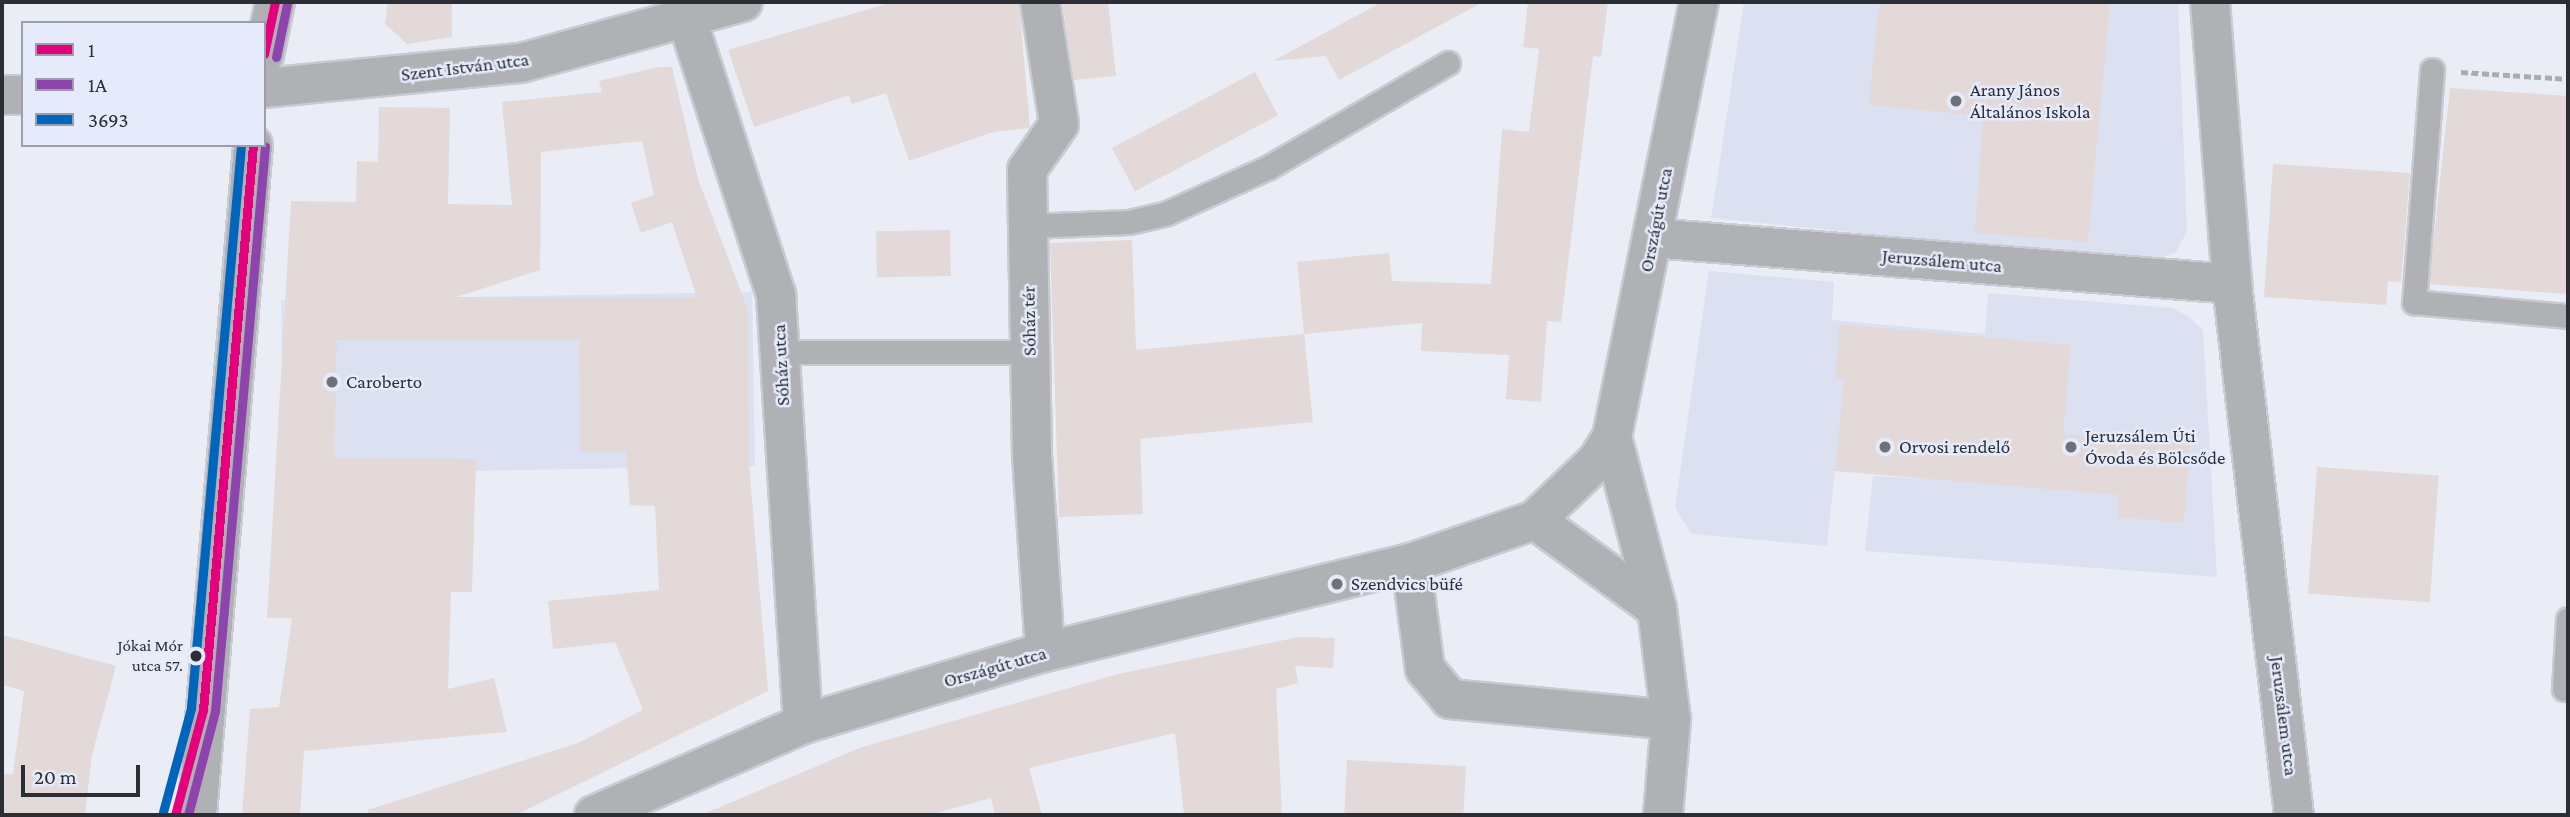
<!DOCTYPE html>
<html>
<head>
<meta charset="utf-8">
<style>
	body { margin:0 }
	#map { position:relative; width:2570px; height:817px; overflow:hidden; background:#eaedf6; font-family:"Crimson Pro",serif }
	div>[style] { position:absolute }
	[style*='--x'] { left:calc(var(--x)*1px); top:calc(var(--y)*1px); width:calc(var(--w)*1px); rotate:calc(var(--a)*1deg) }
	.built>* { inset:0; background:#dbe1f1; transform-origin:0 0 }
	.building>* { inset:0; background:#e2d9d8; transform-origin:0 0 }
	.path>* { height:4.5px; margin-top:-2.25px; transform-origin:0; background:repeating-linear-gradient(90deg,#abacb0 0 7px,transparent 0 10.5px) }
	.roads { filter:drop-shadow(2px 0 #c8cbd2) drop-shadow(-2px 0 #c8cbd2) drop-shadow(0 2px #c8cbd2) drop-shadow(0 -2px #c8cbd2) }
	.service>* { height:23px; margin:-11.5px; padding:0 11.5px; transform-origin:11.5px; border-radius:11.5px; background:#afb1b5 }
	.minor>* { height:38px; margin:-19px; padding:0 19px; transform-origin:19px; border-radius:19px; background:#afb1b5 }
	.tertiary>* { height:38px; margin:-19px; padding:0 19px; transform-origin:19px; border-radius:19px; background:#afb1b5 }
	.bus-1>* { height:9px; margin:-4.5px; padding:0 4.5px; transform-origin:4.5px; border-radius:4.5px; background:#e5007d }
	.bus-2>* { height:9px; margin:-4.5px; padding:0 4.5px; transform-origin:4.5px; border-radius:4.5px; background:#8e44ad }
	.bus-3>* { height:9px; margin:-4.5px; padding:0 4.5px; transform-origin:4.5px; border-radius:4.5px; background:#0065bd }
	.dots>* { width:19px; height:19px; translate:-50% -50%; box-sizing:border-box; border:4px solid #e5ebfb; border-radius:50% }
	span { translate:-50% -50%; white-space:nowrap; text-align:center; line-height:1.15; -webkit-text-stroke:5px #e5ebfb; paint-order:stroke }
	.bus-label { font-size:17px; color:#2b2e34 }
	.right { translate:-100% -50%; text-align:right }
	.street-label { font-size:19px; color:#2b2e34 }
	.poi-label { font-size:19px; color:#2b2e34 }
	.left { translate:0 -50%; text-align:left }
	.frame { position:absolute; inset:0; border:4px solid #2b2e34; pointer-events:none }
	.legend { position:absolute; left:21px; top:21px; width:245px; height:126px; box-sizing:border-box; background:#e5ebfb; border:2px solid #9b9fab; margin:0; padding:9px 12px; list-style:none; font-size:21px; color:#2b2e34 }
	.legend li { display:flex; align-items:center; gap:14px; height:35px }
	.legend b { width:35px; border:2px solid #9b9fab }
	.scale { position:absolute; left:21px; top:765px; width:119px; height:32px; box-sizing:border-box; border:4px solid #2b2e34; border-top:0; padding-left:9px; font-size:21px; line-height:24px; white-space:nowrap; color:#2b2e34; -webkit-text-stroke:5px #e5ebfb; paint-order:stroke }
</style>
</head>
<body>
<div id="map">
	<div class="built">
		<i style="clip-path:polygon(1744px 2px,2178px 2px,2187px 232px,2175px 253px,2144px 262px,1711px 218px)"></i>
		<i style="clip-path:polygon(1709px 271px,1834px 282px,1832px 320px,1985px 334px,1988px 293px,2172px 308px,2189px 317px,2203px 330px,2217px 577px,1865px 551px,1873px 476px,1929px 479px,1934px 423px,1841px 413px,1827px 546px,1692px 534px,1675px 508px)"></i>
		<i style="left:752px;top:292px;width:174px;height:471px;rotate:89deg"></i>
	</div>
	<div class="building">
		<i style="clip-path:polygon(388px 2px,452px 2px,452px 37px,407px 44px,385px 24px)"></i>
		<i style="clip-path:polygon(893px 2px,1019px 2px,1030px 128px,993px 132px,909px 161px,886px 93px,852px 104px,849px 95px,754px 127px,728px 50px)"></i>
		<i style="clip-path:polygon(1062px 2px,1108px 2px,1116px 76px,1074px 80px)"></i>
		<i style="clip-path:polygon(1382px 2px,1483px 2px,1339px 80px,1326px 56px,1273px 61px)"></i>
		<i style="clip-path:polygon(1528px 2px,1608px 2px,1601px 57px,1593px 56px,1561px 322px,1547px 321px,1541px 402px,1506px 399px,1509px 355px,1421px 351px,1422px 323px,1304px 334px,1297px 262px,1389px 253px,1392px 281px,1491px 284px,1502px 129px,1529px 132px,1539px 49px,1523px 47px)"></i>
		<i style="clip-path:polygon(1879px 2px,2110px 2px,2088px 242px,1975px 233px,1983px 116px,1869px 105px)"></i>
		<i style="clip-path:polygon(evenodd,658px 67px,672px 67px,698px 179px,748px 310px,749px 464px,768px 691px,516px 815px,369px 815px,368px 810px,578px 743px,643px 710px,615px 642px,553px 649px,548px 601px,659px 590px,655px 506px,630px 505px,626px 452px,580px 452px,579px 340px,337px 340px,334px 458px,476px 459px,472px 592px,451px 592px,448px 689px,494px 678px,507px 732px,304px 751px,300px 815px,242px 815px,250px 709px,279px 707px,292px 618px,267px 618px,291px 201px,356px 202px,357px 161px,378px 162px,379px 107px,450px 108px,448px 204px,512px 205px,502px 102px,602px 92px,599px 81px,658px 67px,642px 141px,654px 195px,631px 203px,641px 233px,672px 222px,697px 297px,456px 297px,540px 270px,541px 152px,642px 141px)"></i>
		<i style="left:1255px;top:72px;width:49px;height:162px;rotate:62deg"></i>
		<i style="clip-path:polygon(2450px 88px,2568px 96px,2568px 294px,2429px 284px)"></i>
		<i style="clip-path:polygon(2273px 164px,2410px 173px,2401px 282px,2388px 281px,2386px 305px,2264px 297px)"></i>
		<i style="left:950px;top:230px;width:46px;height:74px;rotate:89deg"></i>
		<i style="clip-path:polygon(1132px 240px,1136px 350px,1304px 334px,1313px 422px,1140px 439px,1143px 514px,1059px 517px,1050px 243px)"></i>
		<i style="clip-path:polygon(1840px 324px,2071px 345px,2063px 434px,2190px 445px,2184px 523px,2118px 517px,2119px 495px,1835px 471px,1844px 379px,1835px 378px)"></i>
		<i style="left:2317px;top:467px;width:122px;height:127px;rotate:4deg"></i>
		<i style="clip-path:polygon(2px 635px,116px 666px,92px 755px,85px 815px,2px 815px,2px 774px,13px 774px,24px 691px,2px 685px)"></i>
		<i style="clip-path:polygon(1299px 637px,1335px 638px,1333px 668px,1295px 666px,1298px 683px,1276px 689px,1282px 815px,1184px 815px,1175px 733px,1029px 768px,1042px 815px,995px 815px,991px 798px,929px 815px,701px 815px,862px 747px,1118px 674px)"></i>
		<i style="left:1347px;top:760px;width:119px;height:55px;rotate:3deg"></i>
	</div>
	<div class="path">
		<i style="--x:2461;--y:72;--w:107;--a:3.7"></i>
	</div>
	<div class="roads">
		<div class="service">
			<i style="--x:2432;--y:70;--w:233;--a:94.4"></i>
			<i style="--x:2414;--y:302;--w:155;--a:5.2"></i>
			<i style="--x:1028;--y:226;--w:101;--a:-2.3"></i>
			<i style="--x:1129;--y:222;--w:39;--a:-13"></i>
			<i style="--x:1167;--y:213;--w:112;--a:-24.3"></i>
			<i style="--x:1269;--y:167;--w:207;--a:-30.2"></i>
			<i style="--x:782;--y:352;--w:248;--a:0"></i>
			<i style="--x:2564;--y:689;--w:70;--a:-86.7"></i>
		</div>
		<div class="minor">
			<i style="--x:1040;--y:2;--w:123;--a:81.1"></i>
			<i style="--x:1059;--y:124;--w:56;--a:124.8"></i>
			<i style="--x:1027;--y:170;--w:285;--a:89"></i>
			<i style="--x:1032;--y:455;--w:197;--a:86.2"></i>
			<i style="--x:2210;--y:2;--w:283;--a:85.5"></i>
			<i style="--x:2232;--y:284;--w:535;--a:83.34"></i>
			<i style="--x:687;--y:19;--w:290;--a:72.1"></i>
			<i style="--x:776;--y:295;--w:430;--a:86.4"></i>
			<i style="--x:264;--y:88;--w:258;--a:-5.6"></i>
			<i style="--x:521;--y:63;--w:230;--a:-15.4"></i>
			<i style="--x:2;--y:95;--w:21;--a:0"></i>
			<i style="--x:1652;--y:238;--w:582;--a:4.53"></i>
			<i style="--x:1612;--y:437;--w:178;--a:75.3"></i>
			<i style="--x:1657;--y:609;--w:112;--a:82.8"></i>
			<i style="--x:1671;--y:720;--w:95;--a:94.8"></i>
			<i style="--x:1535;--y:520;--w:151;--a:36.1"></i>
			<i style="--x:1411;--y:563;--w:107;--a:82.5"></i>
			<i style="--x:1425;--y:669;--w:39;--a:50"></i>
			<i style="--x:1450;--y:699;--w:222;--a:5.4"></i>
			<i style="--x:594;--y:815;--w:228;--a:-23.5"></i>
			<i style="--x:803;--y:724;--w:252;--a:-16.6"></i>
			<i style="--x:1045;--y:652;--w:377;--a:-13.7"></i>
			<i style="--x:1411;--y:563;--w:131;--a:-19.1"></i>
			<i style="--x:1535;--y:520;--w:86;--a:-43.6"></i>
			<i style="--x:1597;--y:461;--w:28;--a:-58"></i>
			<i style="--x:1612;--y:437;--w:444;--a:-78.7"></i>
		</div>
		<div class="tertiary">
			<i style="--x:264;--y:55;--w:54;--a:-78.3"></i>
			<i style="--x:197;--y:815;--w:672;--a:-85.22"></i>
		</div>
	</div>
	<div class="bus-1">
		<i style="--x:264;--y:54;--w:53;--a:-78.1"></i>
		<i style="--x:175;--y:815;--w:109;--a:-75.1"></i>
		<i style="--x:203;--y:710;--w:567;--a:-84.94"></i>
	</div>
	<div class="bus-2">
		<i style="--x:276;--y:57;--w:54;--a:-78.3"></i>
		<i style="--x:188;--y:815;--w:107;--a:-75.4"></i>
		<i style="--x:215;--y:711;--w:567;--a:-84.94"></i>
	</div>
	<div class="bus-3">
		<i style="--x:163;--y:812;--w:108;--a:-74.9"></i>
		<i style="--x:191;--y:708;--w:565;--a:-84.92"></i>
	</div>
	<div class="dots">
		<i style="left:1956px;top:101px;background:#6e7178"></i>
		<i style="left:332px;top:382px;background:#6e7178"></i>
		<i style="left:1885px;top:447px;background:#6e7178"></i>
		<i style="left:2071px;top:447px;background:#6e7178"></i>
		<i style="left:1337px;top:584px;background:#6e7178"></i>
		<i style="left:196px;top:656px;background:#2b2e34"></i>
	</div>
	<div class="bus-label">
		<span class="right" style="left:183px;top:656px">Jókai Mór<br>utca 57.</span>
	</div>
	<div class="street-label">
		<span style="left:465px;top:67px;rotate:-7deg">Szent István utca</span>
		<span style="left:1656px;top:220px;rotate:-79deg">Országút utca</span>
		<span style="left:1942px;top:261px;rotate:5deg">Jeruzsálem utca</span>
		<span style="left:1029px;top:321px;rotate:-91deg">Sóház tér</span>
		<span style="left:781px;top:365px;rotate:-93deg">Sóház utca</span>
		<span style="left:995px;top:667px;rotate:-16deg">Országút utca</span>
		<span style="left:2284px;top:716px;rotate:83deg">Jeruzsálem utca</span>
	</div>
	<div class="poi-label">
		<span class="left" style="left:1970px;top:101px">Arany János<br>Általános Iskola</span>
		<span class="left" style="left:346px;top:382px">Caroberto</span>
		<span class="left" style="left:2085px;top:447px">Jeruzsálem Úti<br>Óvoda és Bölcsőde</span>
		<span class="left" style="left:1899px;top:447px">Orvosi rendelő</span>
		<span class="left" style="left:1351px;top:584px">Szendvics büfé</span>
	</div>
	<div class="frame"></div>
	<ul class="legend">
	<li><b style="height:9px;background:#e5007d"></b>1</li>
	<li><b style="height:9px;background:#8e44ad"></b>1A</li>
	<li><b style="height:9px;background:#0065bd"></b>3693</li>
	</ul>
	<div class="scale">20 m</div>
</div>
</body>
</html>
